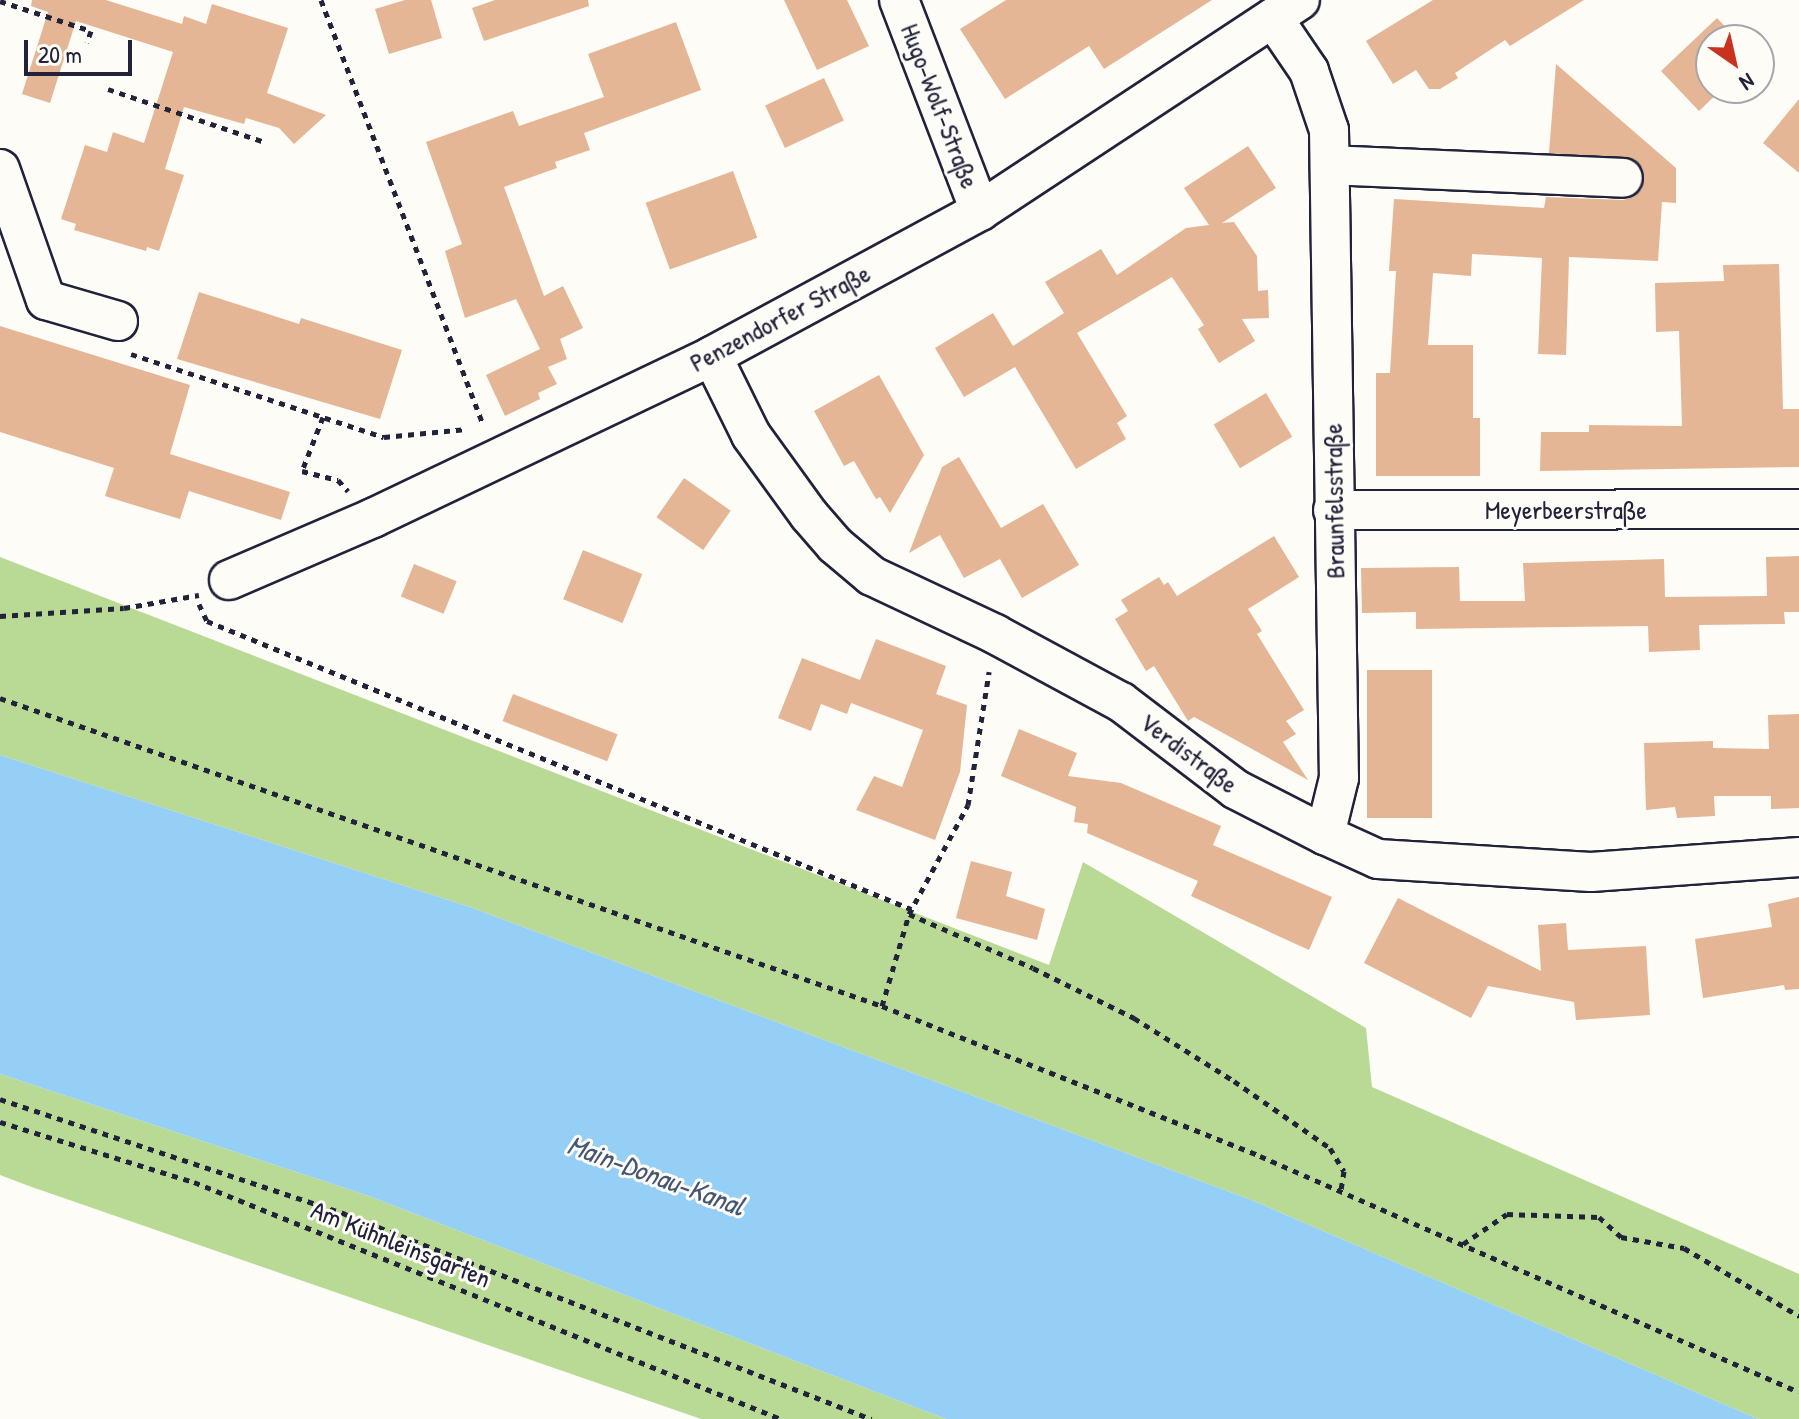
<!DOCTYPE html>
<html>
<head>
<meta charset="utf-8">
<style>
	body { margin:0 }
	#map { position:relative; width:1799px; height:1419px; overflow:hidden; background:#fdfcf7; font-family:"Patrick Hand",sans-serif }
	div>[style] { position:absolute }
	[style*='--x'] { left:calc(var(--x)*1px); top:calc(var(--y)*1px); width:calc(var(--w)*1px); rotate:calc(var(--a)*1deg) }
	.green>* { inset:0; background:#b8da94 }
	.water>* { inset:0; background:#95cff5 }
	.building>* { inset:0; background:#e4b695; transform-origin:0 0 }
	.path>* { height:5px; margin-top:-2.5px; transform-origin:0; background:repeating-linear-gradient(90deg,#22223b 0 6px,transparent 0 12px) }
	.roads { filter:drop-shadow(2px 0 #22223b) drop-shadow(-2px 0 #22223b) drop-shadow(0 2px #22223b) drop-shadow(0 -2px #22223b) }
	.minor>* { height:38px; margin:-19px; padding:0 19px; transform-origin:19px; border-radius:19px; background:#fdfcf7 }
	span { translate:-50% -50%; white-space:nowrap; text-align:center; line-height:1.15; -webkit-text-stroke:6px #fdfcf7; paint-order:stroke }
	.street-label { font-size:26px; color:#22223b }
	.water-label { font-size:28px; color:#445673; font-style:italic }
	.north { position:absolute; left:1695px; top:24px; width:80px; height:80px; box-sizing:border-box; background:#fdfcf7; border:2px solid #a5a5ac; border-radius:50%; rotate:146deg; font-size:22px; font-weight:700; line-height:32px; text-align:center; color:#22223b }
	.north::after { content:''; display:block; margin:auto; width:28px; height:36px; background:#c8321e; clip-path:polygon(50% 0,100% 100%,50% 72%,0 100%) }
	.scale { position:absolute; left:24px; top:40px; width:108px; height:36px; box-sizing:border-box; border:4px solid #22223b; border-top:0; padding-left:10px; font-size:24px; line-height:28px; white-space:nowrap; color:#22223b; -webkit-text-stroke:6px #fdfcf7; paint-order:stroke }
</style>
</head>
<body>
<div id="map">
	<div class="green">
		<i style="clip-path:polygon(0 557px,1049px 965px,1083px 862px,1366px 1028px,1372px 1087px,1799px 1274px,1799px 1419px,1758px 1419px,1254px 1201px,470px 907px,0 755px)"></i>
		<i style="clip-path:polygon(0 1074px,366px 1195px,946px 1419px,701px 1419px,29px 1186px,0 1175px)"></i>
	</div>
	<div class="water">
		<i style="clip-path:polygon(0 755px,470px 907px,1254px 1201px,1758px 1419px,946px 1419px,366px 1195px,0 1074px)"></i>
	</div>
	<div class="building">
		<i style="clip-path:polygon(32px 0,106px 0,182px 24px,184px 16px,206px 24px,212px 4px,288px 28px,267px 93px,326px 115px,294px 144px,279px 128px,246px 118px,244px 124px,184px 107px,165px 169px,184px 175px,159px 251px,147px 247px,146px 251px,74px 230px,76px 224px,61px 219px,85px 145px,107px 152px,113px 132px,144px 143px,173px 52px,76px 21px,50px 103px,22px 94px,48px 12px,31px 6px)"></i>
		<i style="clip-path:polygon(405px 0,431px 0,442px 38px,389px 54px,375px 9px)"></i>
		<i style="clip-path:polygon(495px 0,588px 0,589px 6px,484px 41px,472px 8px)"></i>
		<i style="clip-path:polygon(784px 0,847px 0,869px 46px,817px 70px)"></i>
		<i style="clip-path:polygon(1006px 0,1212px 0,1104px 69px,1089px 46px,1005px 99px,960px 29px)"></i>
		<i style="clip-path:polygon(1433px 0,1584px 0,1510px 46px,1505px 40px,1455px 73px,1458px 78px,1440px 89px,1429px 89px,1416px 70px,1393px 84px,1366px 41px)"></i>
		<i style="clip-path:polygon(1717px 18px,1738px 40px,1711px 40px,1711px 88px,1723px 88px,1699px 111px,1661px 71px)"></i>
		<i style="clip-path:polygon(676px 22px,701px 90px,584px 133px,590px 150px,555px 162px,557px 168px,504px 187px,544px 296px,563px 286px,583px 328px,560px 339px,567px 359px,548px 367px,557px 384px,538px 393px,540px 399px,505px 416px,486px 375px,540px 349px,516px 299px,465px 318px,445px 251px,462px 244px,426px 142px,513px 111px,519px 126px,604px 97px,588px 54px)"></i>
		<i style="clip-path:polygon(1556px 64px,1676px 168px,1676px 203px,1662px 202px,1658px 261px,1569px 257px,1566px 355px,1538px 354px,1542px 258px,1472px 254px,1471px 276px,1433px 273px,1428px 345px,1473px 345px,1473px 418px,1480px 418px,1480px 476px,1376px 476px,1376px 373px,1390px 373px,1396px 271px,1389px 271px,1394px 199px,1544px 208px,1546px 197px,1623px 200px,1634px 197px,1642px 189px,1643px 169px,1634px 159px,1549px 153px)"></i>
		<i style="left:824px;top:78px;width:47px;height:65px;rotate:65deg"></i>
		<i style="clip-path:polygon(1799px 99px,1799px 173px,1763px 143px)"></i>
		<i style="clip-path:polygon(1248px 146px,1276px 188px,1222px 223px,1234px 222px,1257px 256px,1258px 291px,1268px 290px,1269px 318px,1242px 319px,1255px 341px,1219px 363px,1198px 329px,1204px 325px,1172px 277px,1077px 333px,1127px 416px,1117px 423px,1126px 439px,1076px 469px,1015px 367px,964px 397px,935px 348px,993px 313px,1013px 346px,1064px 313px,1045px 282px,1101px 249px,1117px 275px,1186px 228px,1209px 225px,1184px 188px)"></i>
		<i style="left:733px;top:171px;width:71px;height:93px;rotate:70deg"></i>
		<i style="clip-path:polygon(1779px 264px,1783px 409px,1799px 409px,1799px 467px,1540px 471px,1541px 432px,1589px 432px,1589px 425px,1682px 426px,1679px 331px,1656px 332px,1655px 283px,1724px 281px,1723px 265px)"></i>
		<i style="clip-path:polygon(199px 292px,299px 324px,301px 318px,402px 350px,380px 419px,177px 359px)"></i>
		<i style="clip-path:polygon(0 326px,190px 385px,170px 454px,290px 492px,281px 520px,189px 491px,180px 519px,124px 502px,105px 496px,114px 468px,0 432px)"></i>
		<i style="clip-path:polygon(879px 375px,924px 455px,890px 513px,880px 497px,876px 499px,854px 461px,844px 466px,814px 411px)"></i>
		<i style="left:1266px;top:393px;width:51px;height:61px;rotate:59deg"></i>
		<i style="clip-path:polygon(959px 457px,1001px 528px,1043px 504px,1079px 565px,1022px 598px,1000px 559px,964px 578px,940px 535px,909px 553px,942px 467px)"></i>
		<i style="left:684px;top:478px;width:57px;height:48px;rotate:35deg"></i>
		<i style="clip-path:polygon(1274px 536px,1299px 577px,1248px 609px,1262px 631px,1257px 634px,1304px 710px,1286px 721px,1296px 734px,1283px 742px,1308px 780px,1194px 717px,1188px 721px,1154px 666px,1146px 671px,1115px 619px,1128px 611px,1121px 600px,1159px 577px,1164px 585px,1168px 582px,1177px 596px)"></i>
		<i style="left:583px;top:550px;width:64px;height:53px;rotate:22deg"></i>
		<i style="clip-path:polygon(1799px 556px,1799px 612px,1784px 612px,1785px 624px,1699px 625px,1700px 650px,1649px 652px,1648px 626px,1416px 629px,1416px 612px,1362px 613px,1361px 568px,1459px 567px,1460px 601px,1525px 601px,1523px 563px,1664px 559px,1665px 597px,1767px 596px,1766px 557px)"></i>
		<i style="left:414px;top:564px;width:46px;height:35px;rotate:22deg"></i>
		<i style="clip-path:polygon(876px 639px,946px 666px,936px 694px,967px 705px,960px 772px,935px 840px,856px 810px,874px 776px,902px 787px,923px 730px,851px 703px,847px 714px,821px 704px,811px 731px,778px 718px,802px 658px,860px 680px)"></i>
		<i style="left:1432px;top:670px;width:148px;height:65px;rotate:90deg"></i>
		<i style="left:513px;top:694px;width:112px;height:29px;rotate:21deg"></i>
		<i style="clip-path:polygon(1799px 714px,1799px 808px,1771px 809px,1771px 796px,1714px 796px,1715px 816px,1677px 818px,1675px 807px,1646px 810px,1644px 743px,1713px 741px,1713px 748px,1769px 749px,1768px 715px)"></i>
		<i style="clip-path:polygon(1019px 729px,1077px 753px,1068px 776px,1121px 783px,1221px 826px,1213px 845px,1332px 897px,1309px 950px,1191px 896px,1198px 881px,1087px 833px,1088px 824px,1074px 822px,1076px 807px,1001px 776px)"></i>
		<i style="clip-path:polygon(971px 861px,1012px 872px,1006px 896px,1045px 909px,1037px 940px,956px 918px)"></i>
		<i style="clip-path:polygon(1799px 897px,1799px 989px,1785px 990px,1784px 985px,1703px 998px,1695px 939px,1772px 927px,1768px 904px)"></i>
		<i style="clip-path:polygon(1398px 898px,1541px 971px,1538px 925px,1566px 923px,1568px 950px,1646px 946px,1650px 1015px,1576px 1020px,1574px 1002px,1488px 986px,1471px 1018px,1364px 963px)"></i>
	</div>
	<div class="path">
		<i style="--x:321;--y:0;--w:455;--a:69.1"></i>
		<i style="--x:0;--y:1;--w:96;--a:18.2"></i>
		<i style="--x:91;--y:31;--w:12;--a:110"></i>
		<i style="--x:108;--y:89;--w:166;--a:18.7"></i>
		<i style="--x:131;--y:354;--w:266;--a:18.2"></i>
		<i style="--x:384;--y:437;--w:83;--a:-5.5"></i>
		<i style="--x:323;--y:417;--w:58;--a:111.3"></i>
		<i style="--x:302;--y:471;--w:37;--a:14"></i>
		<i style="--x:338;--y:480;--w:15;--a:48"></i>
		<i style="--x:199;--y:604;--w:19;--a:65"></i>
		<i style="--x:207;--y:621;--w:761;--a:22.25"></i>
		<i style="--x:0;--y:616;--w:124;--a:-3.7"></i>
		<i style="--x:124;--y:608;--w:76;--a:-9.8"></i>
		<i style="--x:0;--y:698;--w:934;--a:19.25"></i>
		<i style="--x:882;--y:1006;--w:407;--a:21.6"></i>
		<i style="--x:1260;--y:1156;--w:588;--a:23.65"></i>
		<i style="--x:909;--y:914;--w:135;--a:23.5"></i>
		<i style="--x:1033;--y:968;--w:113;--a:26.3"></i>
		<i style="--x:1134;--y:1018;--w:118;--a:32.2"></i>
		<i style="--x:1234;--y:1081;--w:117;--a:34.9"></i>
		<i style="--x:1330;--y:1148;--w:27;--a:59"></i>
		<i style="--x:1344;--y:1171;--w:20;--a:99"></i>
		<i style="--x:882;--y:1006;--w:96;--a:-73.6"></i>
		<i style="--x:909;--y:914;--w:124;--a:-61.6"></i>
		<i style="--x:968;--y:805;--w:135;--a:-81"></i>
		<i style="--x:0;--y:1099;--w:364;--a:18.4"></i>
		<i style="--x:345;--y:1214;--w:565;--a:21.29"></i>
		<i style="--x:0;--y:1122;--w:203;--a:17.2"></i>
		<i style="--x:194;--y:1182;--w:633;--a:21.99"></i>
		<i style="--x:1463;--y:1244;--w:53;--a:-34.3"></i>
		<i style="--x:1507;--y:1214;--w:92;--a:1.9"></i>
		<i style="--x:1599;--y:1217;--w:30;--a:42"></i>
		<i style="--x:1621;--y:1237;--w:64;--a:9.9"></i>
		<i style="--x:1684;--y:1248;--w:134;--a:30.6"></i>
	</div>
	<div class="roads">
		<div class="minor">
			<i style="--x:899;--y:0;--w:226;--a:69"></i>
			<i style="--x:1273;--y:18;--w:64;--a:55.8"></i>
			<i style="--x:1309;--y:71;--w:62;--a:71.3"></i>
			<i style="--x:1329;--y:130;--w:648;--a:89.12"></i>
			<i style="--x:1339;--y:778;--w:59;--a:103.8"></i>
			<i style="--x:1330;--y:165;--w:293;--a:2.5"></i>
			<i style="--x:0;--y:169;--w:139;--a:70.7"></i>
			<i style="--x:46;--y:300;--w:75;--a:16.3"></i>
			<i style="--x:712;--y:356;--w:88;--a:63.7"></i>
			<i style="--x:751;--y:435;--w:99;--a:54.1"></i>
			<i style="--x:809;--y:515;--w:40;--a:49"></i>
			<i style="--x:835;--y:545;--w:48;--a:40"></i>
			<i style="--x:872;--y:576;--w:136;--a:25.2"></i>
			<i style="--x:995;--y:634;--w:143;--a:28.4"></i>
			<i style="--x:1121;--y:702;--w:143;--a:37.3"></i>
			<i style="--x:1235;--y:789;--w:101;--a:27.1"></i>
			<i style="--x:1325;--y:835;--w:58;--a:24.4"></i>
			<i style="--x:1378;--y:859;--w:213;--a:3.5"></i>
			<i style="--x:1591;--y:872;--w:209;--a:-4.1"></i>
			<i style="--x:1333;--y:510;--w:466;--a:-0.1"></i>
			<i style="--x:229;--y:580;--w:157;--a:-23.3"></i>
			<i style="--x:373;--y:518;--w:376;--a:-25.5"></i>
			<i style="--x:712;--y:356;--w:305;--a:-28.4"></i>
			<i style="--x:980;--y:211;--w:383;--a:-33.4"></i>
		</div>
	</div>
	<div class="street-label">
		<span style="left:940px;top:106px;rotate:69deg">Hugo-Wolf-Straße</span>
		<span style="left:780px;top:318px;rotate:-28deg">Penzendorfer Straße</span>
		<span style="left:1334px;top:501px;rotate:-91deg">Braunfelsstraße</span>
		<span style="left:1566px;top:510px">Meyerbeerstraße</span>
		<span style="left:1189px;top:753px;rotate:37deg">Verdistraße</span>
		<span style="left:401px;top:1244px;rotate:22deg">Am Kühnleinsgarten</span>
	</div>
	<div class="water-label">
		<span style="left:656px;top:1175px;rotate:20deg">Main-Donau-Kanal</span>
	</div>
	<div class="north">N</div>
	<div class="scale">20 m</div>
</div>
</body>
</html>
